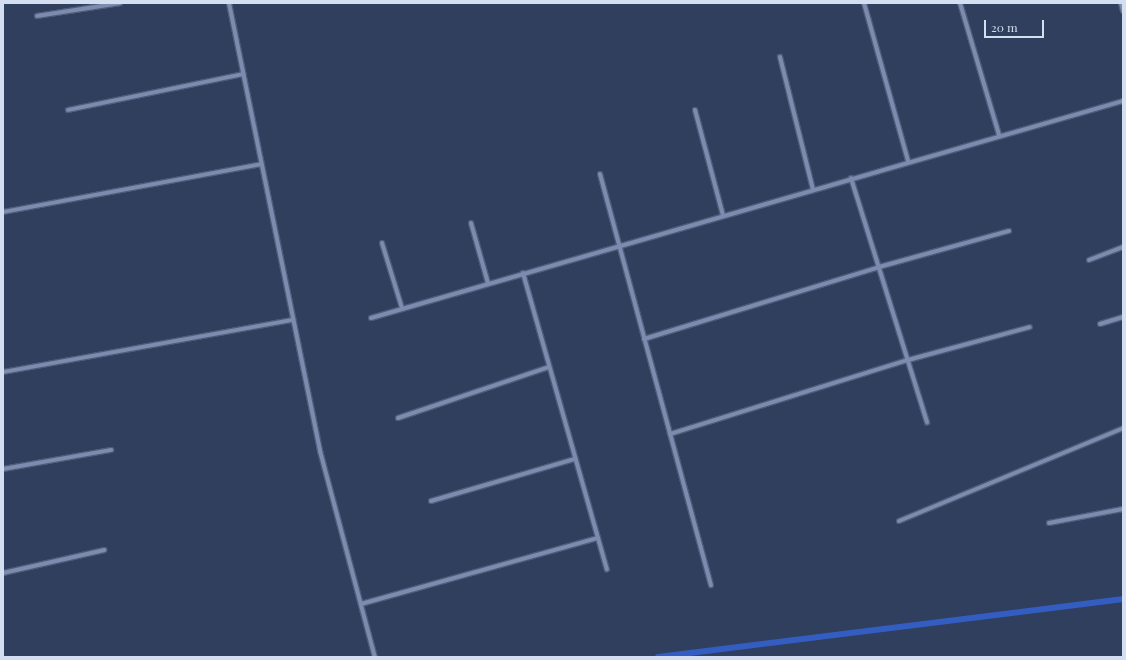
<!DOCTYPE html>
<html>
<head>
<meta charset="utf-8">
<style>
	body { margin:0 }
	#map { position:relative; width:1126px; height:660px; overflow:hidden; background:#303f5e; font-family:"Playfair Display",serif }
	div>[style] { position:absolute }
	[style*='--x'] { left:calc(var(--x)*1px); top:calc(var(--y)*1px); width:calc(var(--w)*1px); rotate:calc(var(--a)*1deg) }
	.stream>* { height:6px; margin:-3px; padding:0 3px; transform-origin:3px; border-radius:3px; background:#335dc0 }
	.roads { filter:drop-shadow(1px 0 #505c76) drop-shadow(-1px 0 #505c76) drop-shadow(0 1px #505c76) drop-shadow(0 -1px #505c76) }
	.minor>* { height:4px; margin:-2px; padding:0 2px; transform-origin:2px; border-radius:2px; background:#7b8cb0 }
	span { translate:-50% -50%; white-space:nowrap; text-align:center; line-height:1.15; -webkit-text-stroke:3px #303f5e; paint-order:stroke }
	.frame { position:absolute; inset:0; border:4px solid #d4def1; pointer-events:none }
	.scale { position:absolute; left:984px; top:20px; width:60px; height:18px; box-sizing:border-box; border:2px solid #d4def1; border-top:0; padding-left:5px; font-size:12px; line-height:14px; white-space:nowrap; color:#d4def1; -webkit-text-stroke:3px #303f5e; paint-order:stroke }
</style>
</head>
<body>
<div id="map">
	<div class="stream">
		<i style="--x:658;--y:657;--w:469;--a:-7.1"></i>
	</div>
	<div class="roads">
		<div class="minor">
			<i style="--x:229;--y:3;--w:457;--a:78.5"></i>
			<i style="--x:320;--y:451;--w:213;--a:75.1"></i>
			<i style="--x:864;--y:3;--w:164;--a:74.4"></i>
			<i style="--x:960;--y:3;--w:138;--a:73.5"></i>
			<i style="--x:1121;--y:3;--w:8;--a:76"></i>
			<i style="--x:37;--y:16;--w:84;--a:-8.9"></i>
			<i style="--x:780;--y:57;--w:136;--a:76"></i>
			<i style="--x:68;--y:110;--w:179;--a:-11.6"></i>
			<i style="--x:695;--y:110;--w:109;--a:75.1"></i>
			<i style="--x:600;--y:174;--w:426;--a:74.9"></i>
			<i style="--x:851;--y:178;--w:256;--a:72.7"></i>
			<i style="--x:3;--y:212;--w:262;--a:-10.5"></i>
			<i style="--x:471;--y:223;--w:62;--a:74.2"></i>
			<i style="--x:382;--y:243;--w:68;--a:72.9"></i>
			<i style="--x:1089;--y:260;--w:36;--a:-21"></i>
			<i style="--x:523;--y:273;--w:308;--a:74.2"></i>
			<i style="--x:371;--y:318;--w:783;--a:-16.1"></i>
			<i style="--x:1100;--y:324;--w:24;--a:-17"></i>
			<i style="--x:644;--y:339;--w:246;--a:-17"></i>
			<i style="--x:879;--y:267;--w:135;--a:-15.5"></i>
			<i style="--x:3;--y:372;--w:295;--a:-10.2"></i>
			<i style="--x:398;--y:418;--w:159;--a:-18.7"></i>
			<i style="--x:670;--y:434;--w:249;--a:-17.3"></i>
			<i style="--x:908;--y:360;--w:126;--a:-15.1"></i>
			<i style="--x:3;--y:469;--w:110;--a:-10"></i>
			<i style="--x:431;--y:501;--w:150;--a:-16.3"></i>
			<i style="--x:899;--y:521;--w:243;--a:-22.5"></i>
			<i style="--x:1049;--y:523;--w:75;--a:-10.7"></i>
			<i style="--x:3;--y:573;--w:104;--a:-12.8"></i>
			<i style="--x:361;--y:604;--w:246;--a:-15.6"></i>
		</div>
	</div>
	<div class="frame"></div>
	<div class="scale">20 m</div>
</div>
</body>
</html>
